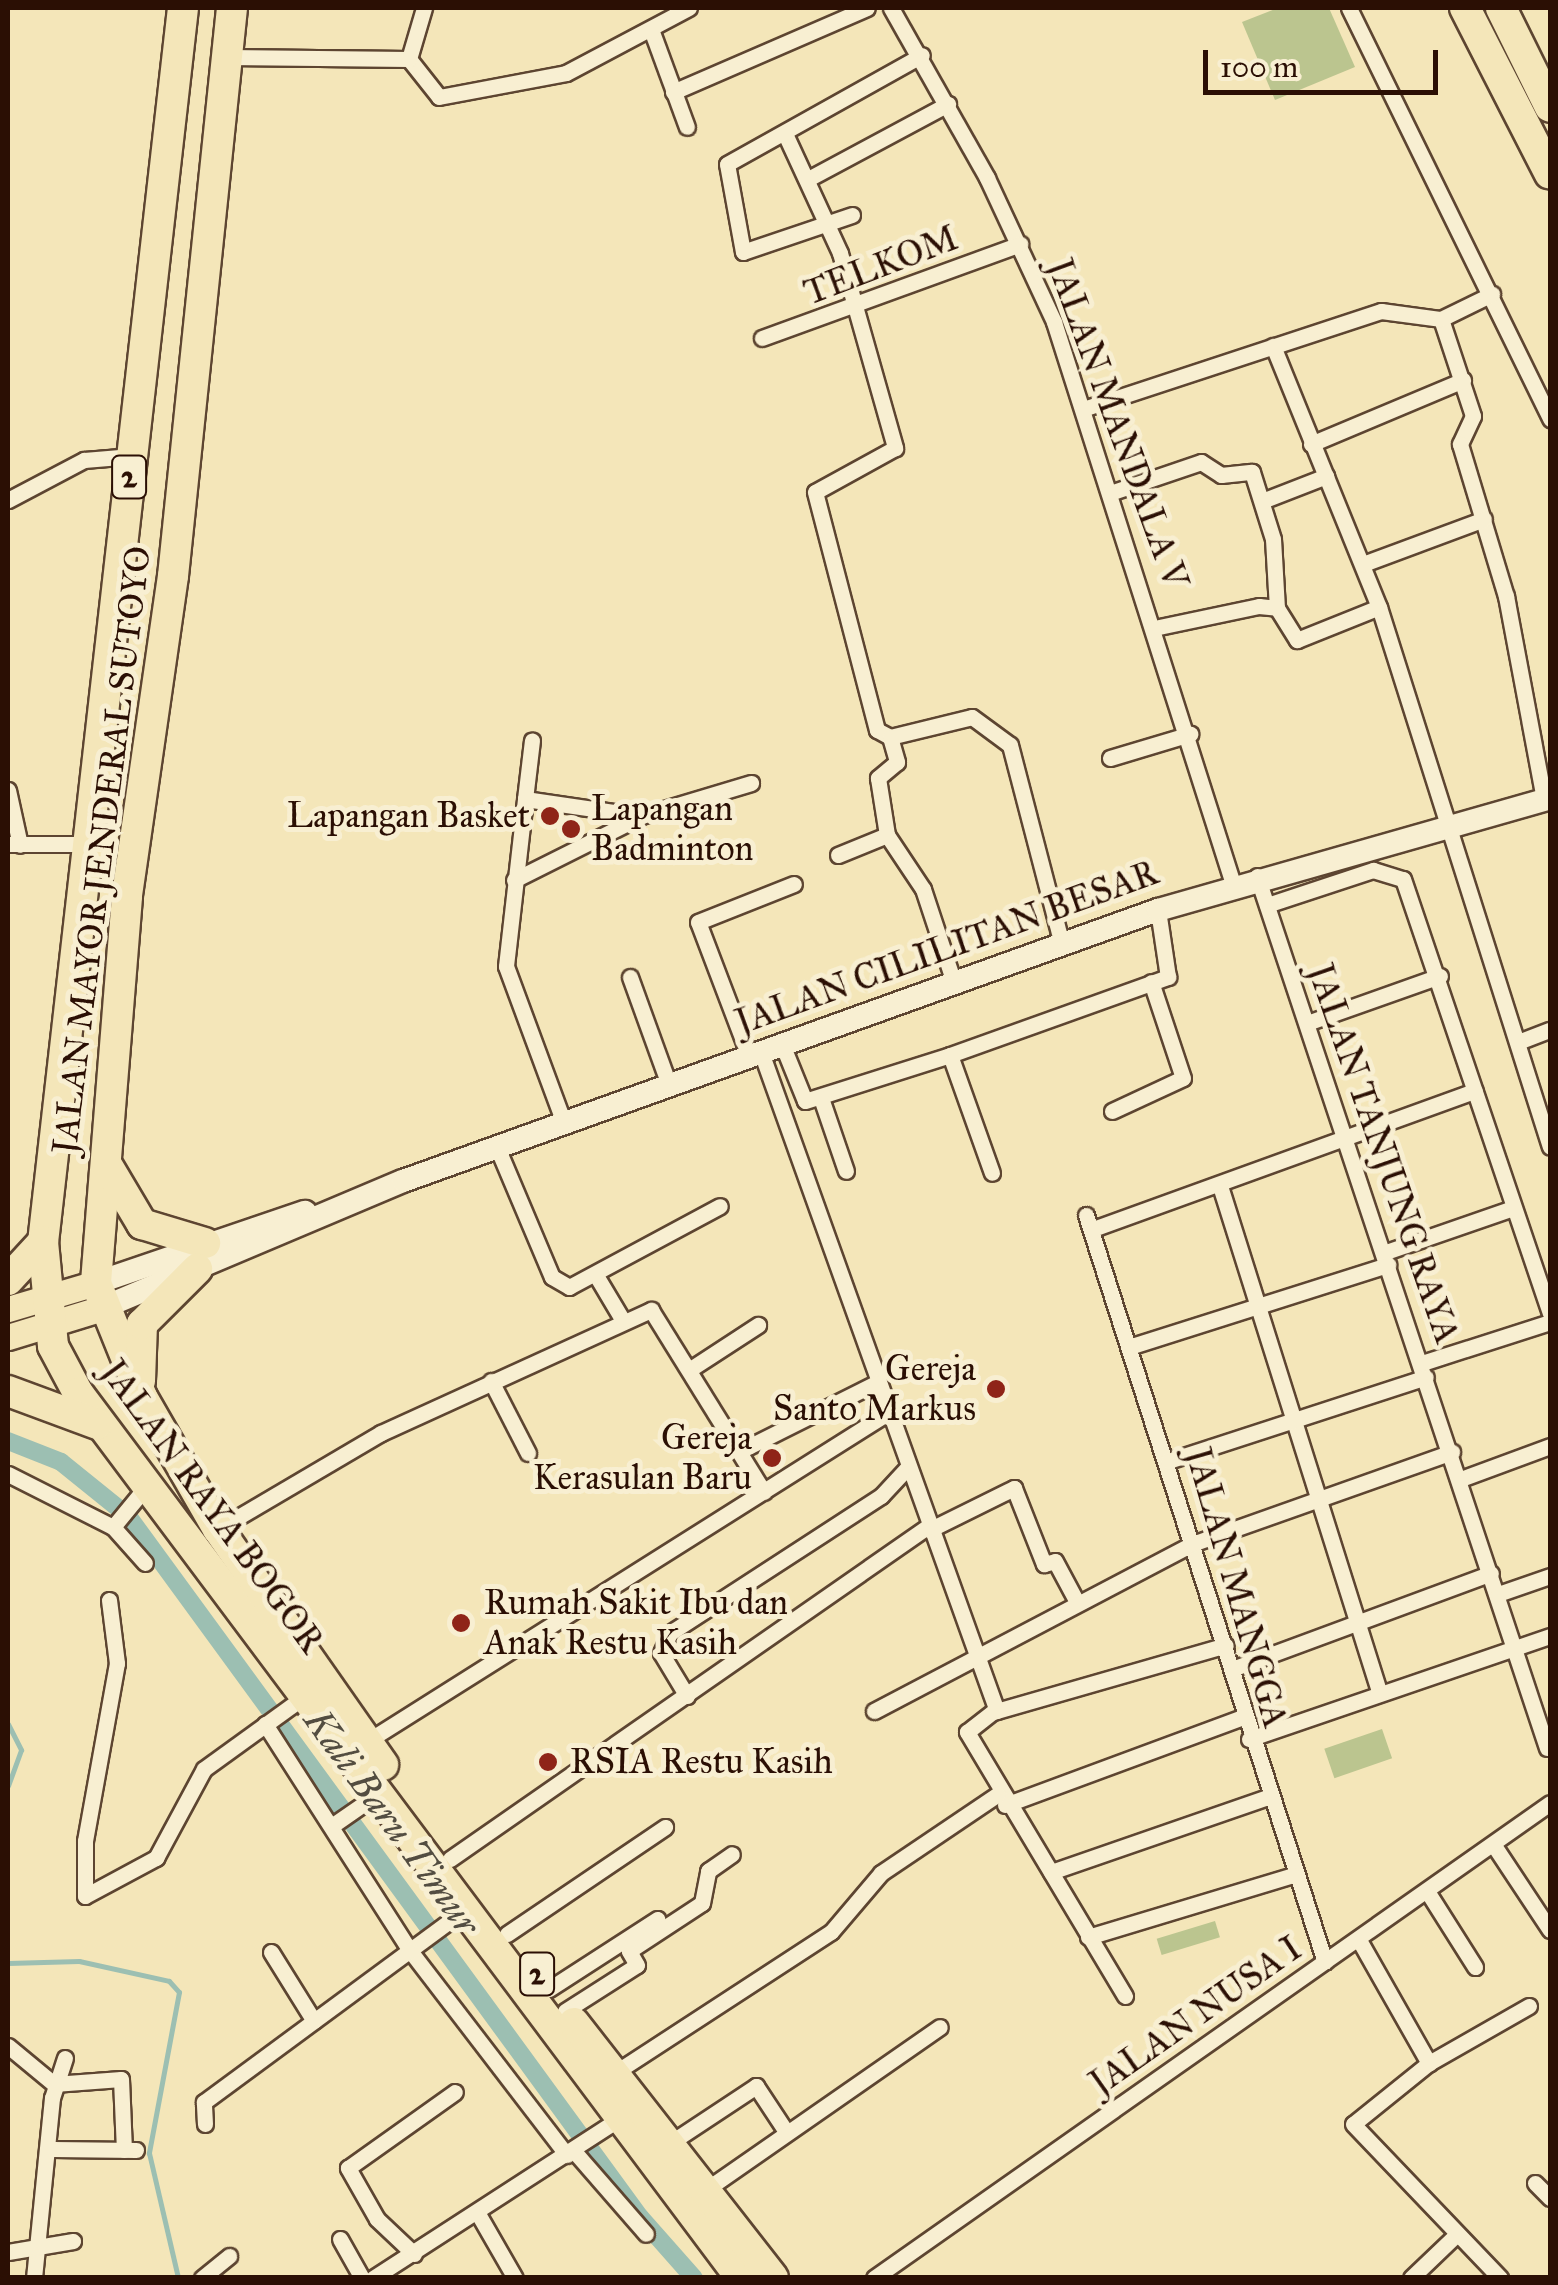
<!DOCTYPE html>
<html>
<head>
<meta charset="utf-8">
<style>
	body { margin:0 }
	#map { position:relative; width:1558px; height:2285px; overflow:hidden; background:#f4e6b9; font-family:"IM FELL Great Primer",serif }
	div>[style] { position:absolute }
	[style*='--x'] { left:calc(var(--x)*1px); top:calc(var(--y)*1px); width:calc(var(--w)*1px); rotate:calc(var(--a)*1deg) }
	.green>* { inset:0; background:#bbc58f; transform-origin:0 0 }
	.stream>* { height:5px; margin:-2.5px; padding:0 2.5px; transform-origin:2.5px; border-radius:2.5px; background:#9cbfb2 }
	.canal>* { height:18px; margin:-9px; padding:0 9px; transform-origin:9px; border-radius:9px; background:#9cbfb2 }
	.roads { filter:drop-shadow(2px 0 #5d4531) drop-shadow(-2px 0 #5d4531) drop-shadow(0 2px #5d4531) drop-shadow(0 -2px #5d4531) }
	.street>* { height:15px; margin:-7.5px; padding:0 7.5px; transform-origin:7.5px; border-radius:7.5px; background:#f8efd2 }
	.secondary>* { height:22px; margin:-11px; padding:0 11px; transform-origin:11px; border-radius:11px; background:#f8efd2 }
	.primary>* { height:25px; margin:-12.5px; padding:0 12.5px; transform-origin:12.5px; border-radius:12.5px; background:#f4e6b9 }
	.highway>* { height:30px; margin:-15px; padding:0 15px; transform-origin:15px; border-radius:15px; background:#f4e6b9 }
	.dots>* { width:28px; height:28px; translate:-50% -50%; box-sizing:border-box; border:5px solid #f8efd2; border-radius:50% }
	span { translate:-50% -50%; white-space:nowrap; text-align:center; line-height:1.15; -webkit-text-stroke:10px #f8efd2; paint-order:stroke }
	.shield-label span { padding:2px 8px; background:#f8efd2; border:2px solid; border-radius:8px; -webkit-text-stroke-width:0 }
	.shield-label { font-size:32px; color:#2b0f04; font-weight:700 }
	.street-label { font-size:35px; color:#2b0f04 }
	.poi-label { font-size:35px; color:#2b0f04 }
	.left { translate:0 -50%; text-align:left }
	.right { translate:-100% -50%; text-align:right }
	.water-label { font-size:38px; color:#534d41; font-style:italic }
	.frame { position:absolute; inset:0; border:10px solid #2b0f04; pointer-events:none }
	.scale { position:absolute; left:1203px; top:50px; width:235px; height:45px; box-sizing:border-box; border:5px solid #2b0f04; border-top:0; padding-left:12px; font-size:30px; line-height:35px; white-space:nowrap; color:#2b0f04; -webkit-text-stroke:8px #f8efd2; paint-order:stroke }
</style>
</head>
<body>
<div id="map">
	<div class="green">
		<i style="clip-path:polygon(1278px 8px,1329px 8px,1355px 67px,1275px 100px,1242px 22px)"></i>
		<i style="left:1382px;top:1729px;width:31px;height:61px;rotate:71deg"></i>
		<i style="left:1215px;top:1921px;width:17px;height:61px;rotate:73deg"></i>
	</div>
	<div class="stream">
		<i style="--x:8;--y:1724;--w:29;--a:63"></i>
		<i style="--x:21;--y:1750;--w:38;--a:110"></i>
		<i style="--x:8;--y:1963;--w:71;--a:-1.6"></i>
		<i style="--x:79;--y:1961;--w:92;--a:12.5"></i>
		<i style="--x:169;--y:1981;--w:15;--a:48"></i>
		<i style="--x:179;--y:1992;--w:164;--a:100.6"></i>
		<i style="--x:149;--y:2153;--w:128;--a:76.9"></i>
	</div>
	<div class="canal">
		<i style="--x:8;--y:1441;--w:57;--a:21.6"></i>
		<i style="--x:61;--y:1462;--w:86;--a:38.9"></i>
		<i style="--x:128;--y:1516;--w:868;--a:53.86"></i>
		<i style="--x:640;--y:2217;--w:81;--a:48.5"></i>
	</div>
	<div class="roads">
		<div class="street">
			<i style="--x:891;--y:8;--w:195;--a:60.5"></i>
			<i style="--x:987;--y:178;--w:159;--a:65"></i>
			<i style="--x:1054;--y:322;--w:590;--a:72.33"></i>
			<i style="--x:1349;--y:8;--w:458;--a:63.9"></i>
			<i style="--x:652;--y:32;--w:101;--a:69.8"></i>
			<i style="--x:227;--y:57;--w:182;--a:0.6"></i>
			<i style="--x:409;--y:59;--w:48;--a:51.7"></i>
			<i style="--x:439;--y:97;--w:129;--a:-10.7"></i>
			<i style="--x:566;--y:73;--w:139;--a:-27.9"></i>
			<i style="--x:409;--y:59;--w:53;--a:-73.6"></i>
			<i style="--x:673;--y:92;--w:211;--a:-23.4"></i>
			<i style="--x:786;--y:136;--w:129;--a:65.2"></i>
			<i style="--x:840;--y:253;--w:203;--a:74.2"></i>
			<i style="--x:895;--y:448;--w:91;--a:151.2"></i>
			<i style="--x:815;--y:492;--w:246;--a:75.4"></i>
			<i style="--x:877;--y:730;--w:15;--a:28"></i>
			<i style="--x:808;--y:179;--w:159;--a:-28.2"></i>
			<i style="--x:852;--y:215;--w:115;--a:161.3"></i>
			<i style="--x:743;--y:252;--w:89;--a:-100.3"></i>
			<i style="--x:727;--y:164;--w:223;--a:-29.2"></i>
			<i style="--x:1441;--y:319;--w:102;--a:71.7"></i>
			<i style="--x:1473;--y:416;--w:31;--a:115"></i>
			<i style="--x:1460;--y:444;--w:159;--a:73.2"></i>
			<i style="--x:1506;--y:596;--w:207;--a:79.4"></i>
			<i style="--x:762;--y:338;--w:275;--a:-20"></i>
			<i style="--x:1273;--y:346;--w:282;--a:67.9"></i>
			<i style="--x:1379;--y:607;--w:566;--a:72.43"></i>
			<i style="--x:1083;--y:409;--w:314;--a:-18.2"></i>
			<i style="--x:1381;--y:311;--w:61;--a:7.6"></i>
			<i style="--x:1441;--y:319;--w:57;--a:-26.1"></i>
			<i style="--x:1311;--y:444;--w:165;--a:-22.8"></i>
			<i style="--x:1110;--y:493;--w:96;--a:-18.8"></i>
			<i style="--x:1201;--y:462;--w:24;--a:33"></i>
			<i style="--x:1221;--y:475;--w:31;--a:-6"></i>
			<i style="--x:1252;--y:472;--w:70;--a:72.6"></i>
			<i style="--x:1273;--y:539;--w:69;--a:86.7"></i>
			<i style="--x:8;--y:500;--w:86;--a:-27.8"></i>
			<i style="--x:84;--y:460;--w:48;--a:-4.8"></i>
			<i style="--x:1262;--y:501;--w:69;--a:-21.3"></i>
			<i style="--x:1363;--y:564;--w:129;--a:-20.4"></i>
			<i style="--x:1159;--y:627;--w:102;--a:-11.9"></i>
			<i style="--x:1259;--y:606;--w:18;--a:6"></i>
			<i style="--x:1277;--y:608;--w:38;--a:58"></i>
			<i style="--x:1297;--y:640;--w:88;--a:-21.9"></i>
			<i style="--x:890;--y:737;--w:84;--a:-13.7"></i>
			<i style="--x:972;--y:717;--w:47;--a:36.4"></i>
			<i style="--x:1010;--y:745;--w:206;--a:75.4"></i>
			<i style="--x:890;--y:737;--w:26;--a:74"></i>
			<i style="--x:897;--y:762;--w:25;--a:140"></i>
			<i style="--x:878;--y:778;--w:58;--a:81"></i>
			<i style="--x:887;--y:835;--w:65;--a:56.3"></i>
			<i style="--x:923;--y:889;--w:99;--a:71.7"></i>
			<i style="--x:1110;--y:758;--w:84;--a:-16.7"></i>
			<i style="--x:8;--y:790;--w:56;--a:77.7"></i>
			<i style="--x:525;--y:799;--w:59;--a:-83.2"></i>
			<i style="--x:8;--y:844;--w:80;--a:0"></i>
			<i style="--x:838;--y:855;--w:53;--a:-22.2"></i>
			<i style="--x:1257;--y:876;--w:919;--a:71.6"></i>
			<i style="--x:514;--y:880;--w:141;--a:-26.6"></i>
			<i style="--x:1267;--y:905;--w:112;--a:-18.3"></i>
			<i style="--x:1373;--y:870;--w:31;--a:17"></i>
			<i style="--x:1403;--y:879;--w:458;--a:71.3"></i>
			<i style="--x:630;--y:977;--w:115;--a:70.1"></i>
			<i style="--x:1307;--y:1023;--w:141;--a:-19.5"></i>
			<i style="--x:1518;--y:1042;--w:34;--a:-21"></i>
			<i style="--x:782;--y:1044;--w:61;--a:68"></i>
			<i style="--x:805;--y:1101;--w:152;--a:-17.6"></i>
			<i style="--x:950;--y:1055;--w:232;--a:-19.7"></i>
			<i style="--x:1168;--y:977;--w:68;--a:-98.5"></i>
			<i style="--x:761;--y:1052;--w:700;--a:70.3"></i>
			<i style="--x:950;--y:1055;--w:125;--a:70.4"></i>
			<i style="--x:749;--y:1056;--w:143;--a:-110.8"></i>
			<i style="--x:698;--y:922;--w:103;--a:-21.6"></i>
			<i style="--x:821;--y:1098;--w:77;--a:71.1"></i>
			<i style="--x:1112;--y:1111;--w:78;--a:-24.9"></i>
			<i style="--x:1183;--y:1078;--w:101;--a:-108.4"></i>
			<i style="--x:564;--y:1123;--w:167;--a:-110.3"></i>
			<i style="--x:506;--y:966;--w:168;--a:-83.5"></i>
			<i style="--x:525;--y:799;--w:117;--a:8.3"></i>
			<i style="--x:641;--y:816;--w:115;--a:-16.7"></i>
			<i style="--x:497;--y:1147;--w:141;--a:67.1"></i>
			<i style="--x:552;--y:1277;--w:20;--a:30"></i>
			<i style="--x:569;--y:1287;--w:171;--a:-28.2"></i>
			<i style="--x:1221;--y:1189;--w:526;--a:72.53"></i>
			<i style="--x:1086;--y:1215;--w:784;--a:72.26"></i>
			<i style="--x:1093;--y:1229;--w:406;--a:-19.9"></i>
			<i style="--x:1383;--y:1253;--w:138;--a:-19.1"></i>
			<i style="--x:597;--y:1277;--w:49;--a:59.2"></i>
			<i style="--x:1132;--y:1346;--w:269;--a:-17.6"></i>
			<i style="--x:1422;--y:1363;--w:134;--a:-17.8"></i>
			<i style="--x:692;--y:1368;--w:79;--a:-33.1"></i>
			<i style="--x:491;--y:1381;--w:81;--a:62.8"></i>
			<i style="--x:740;--y:1451;--w:152;--a:-26.6"></i>
			<i style="--x:1168;--y:1461;--w:271;--a:-18"></i>
			<i style="--x:8;--y:1474;--w:118;--a:26.8"></i>
			<i style="--x:113;--y:1527;--w:48;--a:48.4"></i>
			<i style="--x:1461;--y:1479;--w:95;--a:-20.3"></i>
			<i style="--x:113;--y:1527;--w:57;--a:-50.7"></i>
			<i style="--x:218;--y:1529;--w:189;--a:-30.5"></i>
			<i style="--x:381;--y:1433;--w:297;--a:-24.5"></i>
			<i style="--x:651;--y:1310;--w:214;--a:58.2"></i>
			<i style="--x:929;--y:1530;--w:95;--a:-26.3"></i>
			<i style="--x:1014;--y:1488;--w:82;--a:68.5"></i>
			<i style="--x:1044;--y:1564;--w:11;--a:-15"></i>
			<i style="--x:1055;--y:1561;--w:47;--a:61.8"></i>
			<i style="--x:1498;--y:1594;--w:55;--a:-19.1"></i>
			<i style="--x:109;--y:1600;--w:64;--a:82.8"></i>
			<i style="--x:117;--y:1663;--w:181;--a:100.2"></i>
			<i style="--x:85;--y:1841;--w:55;--a:90"></i>
			<i style="--x:85;--y:1896;--w:81;--a:-28.2"></i>
			<i style="--x:156;--y:1858;--w:101;--a:-61.7"></i>
			<i style="--x:204;--y:1769;--w:125;--a:-35.9"></i>
			<i style="--x:1232;--y:1669;--w:276;--a:-20.3"></i>
			<i style="--x:687;--y:1696;--w:50;--a:-121.2"></i>
			<i style="--x:661;--y:1653;--w:22;--a:-66"></i>
			<i style="--x:670;--y:1633;--w:252;--a:-33"></i>
			<i style="--x:881;--y:1496;--w:37;--a:-47"></i>
			<i style="--x:874;--y:1711;--w:359;--a:-27.7"></i>
			<i style="--x:1192;--y:1544;--w:276;--a:-19.5"></i>
			<i style="--x:265;--y:1724;--w:271;--a:57.4"></i>
			<i style="--x:411;--y:1952;--w:256;--a:52.5"></i>
			<i style="--x:1249;--y:1739;--w:318;--a:-18.9"></i>
			<i style="--x:366;--y:1742;--w:615;--a:-32.24"></i>
			<i style="--x:1005;--y:1805;--w:254;--a:-20.3"></i>
			<i style="--x:333;--y:1825;--w:56;--a:-34.8"></i>
			<i style="--x:1493;--y:1844;--w:103;--a:56.5"></i>
			<i style="--x:450;--y:1859;--w:581;--a:-34.84"></i>
			<i style="--x:1051;--y:1872;--w:229;--a:-19.1"></i>
			<i style="--x:1427;--y:1891;--w:90;--a:57.7"></i>
			<i style="--x:507;--y:1934;--w:191;--a:-34.1"></i>
			<i style="--x:1088;--y:1937;--w:214;--a:-16.8"></i>
			<i style="--x:1359;--y:1940;--w:142;--a:60.4"></i>
			<i style="--x:1429;--y:2063;--w:115;--a:-29.7"></i>
			<i style="--x:271;--y:1952;--w:81;--a:58.1"></i>
			<i style="--x:549;--y:1989;--w:129;--a:-32.9"></i>
			<i style="--x:1125;--y:1996;--w:308;--a:-120.9"></i>
			<i style="--x:967;--y:1732;--w:33;--a:-38"></i>
			<i style="--x:993;--y:1712;--w:242;--a:-16"></i>
			<i style="--x:565;--y:2011;--w:85;--a:-32.6"></i>
			<i style="--x:637;--y:1965;--w:16;--a:-120"></i>
			<i style="--x:629;--y:1951;--w:87;--a:-33.3"></i>
			<i style="--x:702;--y:1903;--w:33;--a:-79"></i>
			<i style="--x:708;--y:1871;--w:29;--a:-35"></i>
			<i style="--x:8;--y:2046;--w:60;--a:39.6"></i>
			<i style="--x:54;--y:2084;--w:67;--a:-4.3"></i>
			<i style="--x:121;--y:2079;--w:71;--a:87.6"></i>
			<i style="--x:1429;--y:2063;--w:97;--a:141.2"></i>
			<i style="--x:1353;--y:2124;--w:213;--a:46.3"></i>
			<i style="--x:613;--y:2074;--w:260;--a:-33.1"></i>
			<i style="--x:831;--y:1932;--w:77;--a:-49.7"></i>
			<i style="--x:881;--y:1873;--w:141;--a:-34"></i>
			<i style="--x:205;--y:2124;--w:22;--a:-93"></i>
			<i style="--x:204;--y:2102;--w:325;--a:-36.4"></i>
			<i style="--x:667;--y:2145;--w:107;--a:-33.5"></i>
			<i style="--x:756;--y:2086;--w:56;--a:56.6"></i>
			<i style="--x:53;--y:2149;--w:83;--a:0.7"></i>
			<i style="--x:573;--y:2150;--w:111;--a:49"></i>
			<i style="--x:1535;--y:2183;--w:21;--a:45"></i>
			<i style="--x:704;--y:2191;--w:287;--a:-34.8"></i>
			<i style="--x:477;--y:2212;--w:76;--a:60.1"></i>
			<i style="--x:340;--y:2239;--w:45;--a:60.6"></i>
			<i style="--x:8;--y:2252;--w:66;--a:-9.6"></i>
			<i style="--x:414;--y:2254;--w:51;--a:-136.6"></i>
			<i style="--x:377;--y:2219;--w:59;--a:-119.6"></i>
			<i style="--x:348;--y:2168;--w:131;--a:-35.4"></i>
			<i style="--x:34;--y:2278;--w:181;--a:-84.3"></i>
			<i style="--x:52;--y:2098;--w:42;--a:-72"></i>
			<i style="--x:202;--y:2278;--w:35;--a:-39"></i>
			<i style="--x:373;--y:2278;--w:293;--a:-32.9"></i>
			<i style="--x:874;--y:2278;--w:826;--a:-35.09"></i>
			<i style="--x:1411;--y:2278;--w:62;--a:-43.7"></i>
		</div>
		<div class="secondary">
			<i style="--x:96;--y:1283;--w:221;--a:-18.8"></i>
			<i style="--x:102;--y:1308;--w:327;--a:-22.9"></i>
			<i style="--x:403;--y:1181;--w:802;--a:-19.75"></i>
			<i style="--x:1158;--y:910;--w:408;--a:-15.9"></i>
		</div>
		<div class="primary">
			<i style="--x:8;--y:1309;--w:92;--a:-16.5"></i>
			<i style="--x:8;--y:1337;--w:98;--a:-17.1"></i>
		</div>
		<div class="highway">
			<i style="--x:183;--y:8;--w:1242;--a:96.47"></i>
			<i style="--x:43;--y:1242;--w:104;--a:84.5"></i>
			<i style="--x:53;--y:1346;--w:53;--a:62"></i>
			<i style="--x:78;--y:1393;--w:1106;--a:53.16"></i>
			<i style="--x:232;--y:8;--w:571;--a:95.93"></i>
			<i style="--x:173;--y:576;--w:324;--a:98.2"></i>
			<i style="--x:127;--y:897;--w:387;--a:94.6"></i>
			<i style="--x:96;--y:1283;--w:123;--a:68"></i>
			<i style="--x:142;--y:1397;--w:152;--a:60.1"></i>
			<i style="--x:218;--y:1529;--w:288;--a:55"></i>
			<i style="--x:1465;--y:8;--w:186;--a:62.9"></i>
			<i style="--x:1501;--y:8;--w:110;--a:63.7"></i>
			<i style="--x:107;--y:1165;--w:69;--a:59.3"></i>
			<i style="--x:142;--y:1224;--w:66;--a:16.8"></i>
			<i style="--x:8;--y:1280;--w:52;--a:-47.4"></i>
			<i style="--x:140;--y:1381;--w:57;--a:-88"></i>
			<i style="--x:142;--y:1324;--w:78;--a:-45"></i>
			<i style="--x:8;--y:1391;--w:95;--a:20.3"></i>
			<i style="--x:574;--y:2023;--w:323;--a:52"></i>
		</div>
	</div>
	<div class="dots">
		<i style="left:550px;top:816px;background:#8f2418"></i>
		<i style="left:571px;top:829px;background:#8f2418"></i>
		<i style="left:996px;top:1389px;background:#8f2418"></i>
		<i style="left:772px;top:1458px;background:#8f2418"></i>
		<i style="left:461px;top:1623px;background:#8f2418"></i>
		<i style="left:548px;top:1762px;background:#8f2418"></i>
	</div>
	<div class="shield-label">
		<span style="left:129px;top:477px">2</span>
		<span style="left:537px;top:1974px">2</span>
	</div>
	<div class="street-label">
		<span style="left:881px;top:266px;rotate:-21deg">TELKOM</span>
		<span style="left:1117px;top:424px;rotate:70deg">JALAN MANDALA V</span>
		<span style="left:102px;top:850px;rotate:-83deg">JALAN MAYOR JENDERAL SUTOYO</span>
		<span style="left:947px;top:948px;rotate:-20deg">JALAN CILILITAN BESAR</span>
		<span style="left:1383px;top:1154px;rotate:71deg">JALAN TANJUNG RAYA</span>
		<span style="left:212px;top:1507px;rotate:54deg">JALAN RAYA BOGOR</span>
		<span style="left:1236px;top:1588px;rotate:74deg">JALAN MANGGA</span>
		<span style="left:1196px;top:2016px;rotate:-35deg">JALAN NUSA I</span>
	</div>
	<div class="poi-label">
		<span class="left" style="left:591px;top:829px">Lapangan<br>Badminton</span>
		<span class="right" style="left:530px;top:816px">Lapangan Basket</span>
		<span class="right" style="left:976px;top:1389px">Gereja<br>Santo Markus</span>
		<span class="right" style="left:752px;top:1458px">Gereja<br>Kerasulan Baru</span>
		<span class="left" style="left:484px;top:1623px">Rumah Sakit Ibu dan<br>Anak Restu Kasih</span>
		<span class="left" style="left:570px;top:1762px">RSIA Restu Kasih</span>
	</div>
	<div class="water-label">
		<span style="left:392px;top:1822px;rotate:54deg">Kali Baru Timur</span>
	</div>
	<div class="frame"></div>
	<div class="scale">100 m</div>
</div>
</body>
</html>
